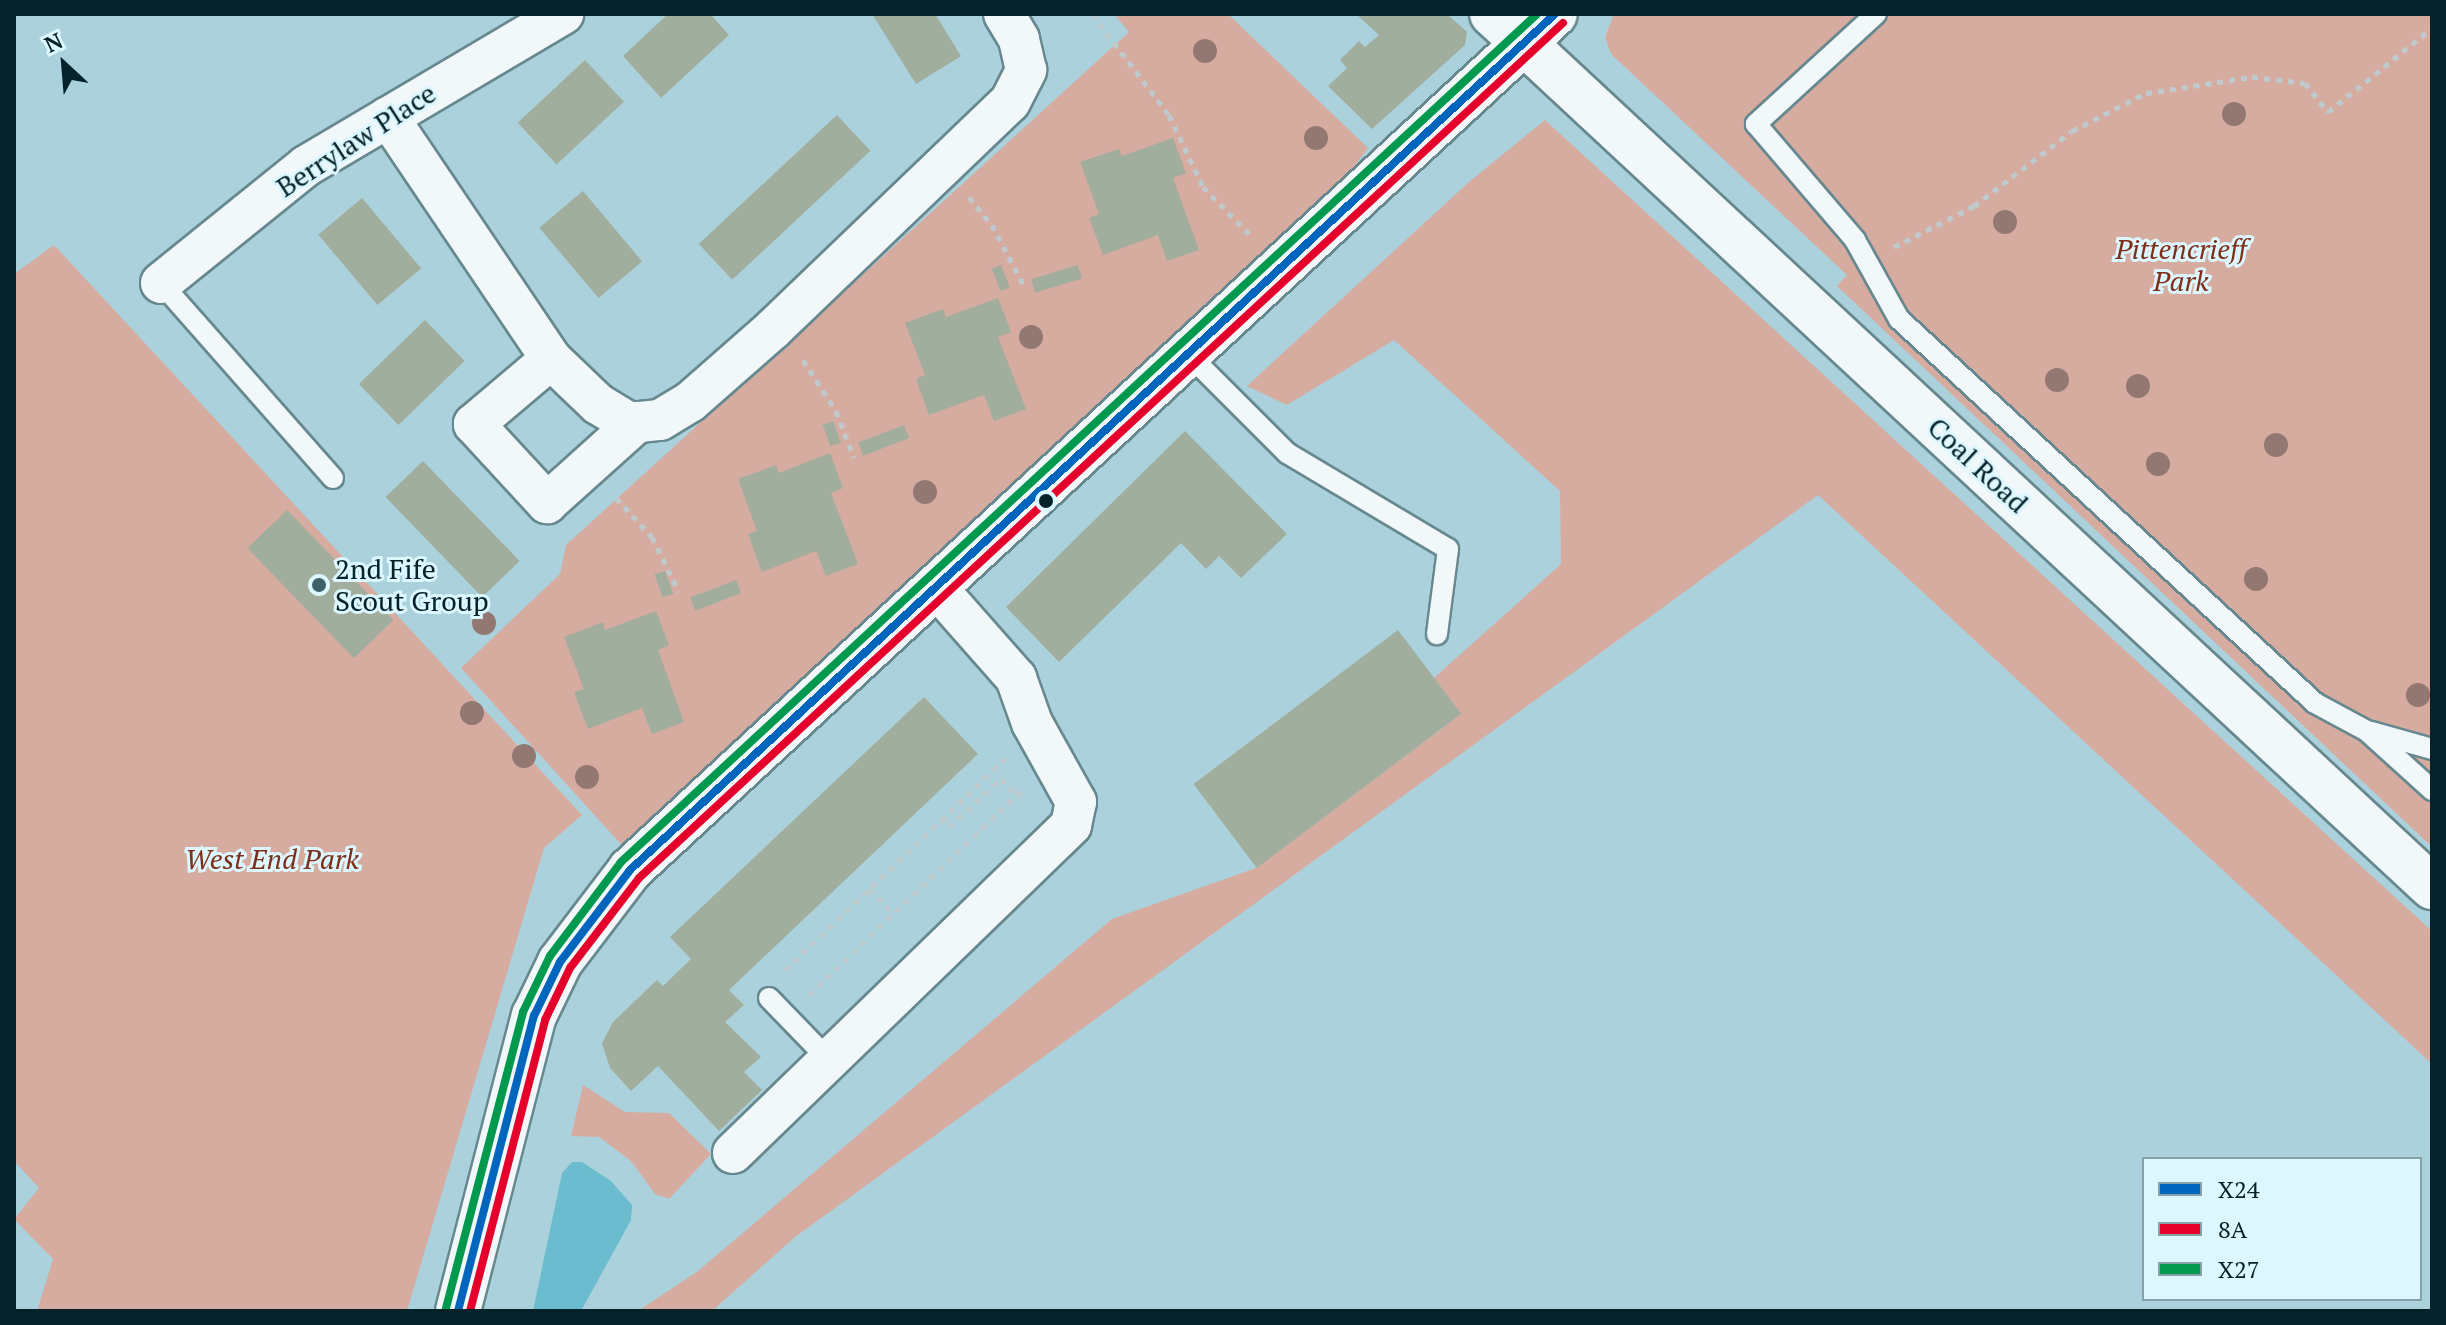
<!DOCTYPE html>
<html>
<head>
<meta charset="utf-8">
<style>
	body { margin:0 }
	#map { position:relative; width:2446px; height:1325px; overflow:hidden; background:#abd2dc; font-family:"PT Serif",serif }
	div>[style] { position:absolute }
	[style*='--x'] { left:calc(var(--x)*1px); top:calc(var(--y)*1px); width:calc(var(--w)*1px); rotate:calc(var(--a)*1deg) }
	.green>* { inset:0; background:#d6aca0 }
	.water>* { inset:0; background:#6bbccf }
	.building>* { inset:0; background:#a1ad9d; transform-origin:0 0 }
	.path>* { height:5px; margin-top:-2.5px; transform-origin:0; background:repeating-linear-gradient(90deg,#becace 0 6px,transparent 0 12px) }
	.roads { filter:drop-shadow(2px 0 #67888f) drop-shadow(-2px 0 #67888f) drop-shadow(0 2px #67888f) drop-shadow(0 -2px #67888f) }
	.service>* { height:20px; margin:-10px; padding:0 10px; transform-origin:10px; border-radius:10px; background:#f2f8fa }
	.minor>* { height:40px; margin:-20px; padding:0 20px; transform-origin:20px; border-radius:20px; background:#f2f8fa }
	.tertiary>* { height:44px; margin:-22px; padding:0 22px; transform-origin:22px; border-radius:22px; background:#f2f8fa }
	.primary>* { height:44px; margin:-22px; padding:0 22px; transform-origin:22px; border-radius:22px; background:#f2f8fa }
	.bus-1>* { height:8px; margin:-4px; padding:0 4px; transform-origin:4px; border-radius:4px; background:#0065bd }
	.bus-2>* { height:8px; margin:-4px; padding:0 4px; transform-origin:4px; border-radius:4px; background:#e4002b }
	.bus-3>* { height:8px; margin:-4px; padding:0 4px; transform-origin:4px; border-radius:4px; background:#00994d }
	.trees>* { width:24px; height:24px; margin:-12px; border-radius:50%; background:#937871 }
	.dots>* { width:22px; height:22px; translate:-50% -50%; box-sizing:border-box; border:4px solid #dcf7ff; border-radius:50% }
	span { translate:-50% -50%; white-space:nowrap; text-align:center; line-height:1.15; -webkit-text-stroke:6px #dcf7ff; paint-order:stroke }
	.street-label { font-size:28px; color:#042229 }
	.park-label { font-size:28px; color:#7f2f19; font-style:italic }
	.poi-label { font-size:28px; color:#042229 }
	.left { translate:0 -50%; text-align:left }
	.frame { position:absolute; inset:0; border:16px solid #042229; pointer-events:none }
	.legend { position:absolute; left:2142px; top:1157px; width:280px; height:144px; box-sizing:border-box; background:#dcf7ff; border:2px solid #86a2a9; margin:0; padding:10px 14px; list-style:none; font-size:24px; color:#042229 }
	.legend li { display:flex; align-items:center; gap:16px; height:40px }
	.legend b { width:40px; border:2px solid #86a2a9 }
	.north { position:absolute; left:24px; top:24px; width:80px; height:80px; -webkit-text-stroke:6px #dcf7ff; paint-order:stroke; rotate:334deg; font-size:22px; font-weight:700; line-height:32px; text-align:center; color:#042229 }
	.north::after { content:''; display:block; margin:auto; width:28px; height:36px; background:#042229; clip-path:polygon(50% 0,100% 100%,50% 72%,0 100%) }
</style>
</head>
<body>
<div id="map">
	<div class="green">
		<i style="clip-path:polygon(1114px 14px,1228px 14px,1368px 148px,1281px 264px,638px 863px,461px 668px,560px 574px,566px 545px,1129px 32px)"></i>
		<i style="clip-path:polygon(1614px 14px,2432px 14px,2432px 847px,1837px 286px,1847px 275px,1611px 54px,1605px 37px)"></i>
		<i style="clip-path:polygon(1545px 120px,2432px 931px,2432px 1064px,1818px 495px,795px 1237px,712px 1311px,638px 1311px,698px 1271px,1112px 919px,1256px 868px,1461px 714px,1434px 678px,1561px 564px,1560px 491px,1394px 340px,1287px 405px,1247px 386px,1470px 181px)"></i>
		<i style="clip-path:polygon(54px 245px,582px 815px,544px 848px,407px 1311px,37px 1311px,53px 1259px,14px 1219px,39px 1188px,14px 1161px,14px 274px)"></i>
		<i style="clip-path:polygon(583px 1085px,625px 1112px,669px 1113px,711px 1154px,669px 1199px,655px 1194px,631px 1161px,599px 1137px,571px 1136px)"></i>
	</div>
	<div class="water">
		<i style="clip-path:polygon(572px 1162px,582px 1162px,611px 1181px,632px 1205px,631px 1220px,581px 1311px,533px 1311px,562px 1173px)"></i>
	</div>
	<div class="building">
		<i style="clip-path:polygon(668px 14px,710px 14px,729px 35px,661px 98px,623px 56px)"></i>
		<i style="clip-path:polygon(872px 14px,935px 14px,961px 56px,916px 84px)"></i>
		<i style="clip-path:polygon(1356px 14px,1447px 14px,1467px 32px,1465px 45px,1372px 129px,1328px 86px,1347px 68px,1340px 60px,1359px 41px,1365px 47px,1379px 35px)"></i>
		<i style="left:585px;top:60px;width:57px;height:92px;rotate:47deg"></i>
		<i style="left:837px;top:115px;width:49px;height:189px;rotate:47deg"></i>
		<i style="clip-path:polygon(1173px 138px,1186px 173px,1173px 178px,1199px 250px,1167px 261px,1158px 235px,1103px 255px,1089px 218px,1099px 214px,1080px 162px,1119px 149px,1122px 156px)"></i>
		<i style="left:583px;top:191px;width:92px;height:57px;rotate:50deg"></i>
		<i style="left:362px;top:198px;width:92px;height:57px;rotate:50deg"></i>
		<i style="left:1001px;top:265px;width:24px;height:10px;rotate:68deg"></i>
		<i style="left:1078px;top:265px;width:14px;height:49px;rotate:73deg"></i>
		<i style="clip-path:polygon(998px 298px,1011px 332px,998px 337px,1026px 409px,994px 421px,984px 395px,929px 415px,916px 379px,925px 375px,905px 323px,943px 309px,946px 317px)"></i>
		<i style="left:425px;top:320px;width:57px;height:92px;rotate:46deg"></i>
		<i style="left:833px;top:421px;width:23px;height:11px;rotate:70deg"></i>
		<i style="left:904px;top:425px;width:14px;height:49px;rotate:69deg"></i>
		<i style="clip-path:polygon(1185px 431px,1287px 534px,1241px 578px,1219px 556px,1206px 569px,1181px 543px,1059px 662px,1006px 607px)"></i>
		<i style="clip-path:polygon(830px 453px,843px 488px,831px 493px,858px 564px,826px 576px,816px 551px,762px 572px,748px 534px,757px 531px,738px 479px,776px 465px,779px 473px)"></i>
		<i style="left:423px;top:461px;width:139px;height:52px;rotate:46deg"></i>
		<i style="left:287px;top:510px;width:153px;height:55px;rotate:46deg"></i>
		<i style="left:665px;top:571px;width:24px;height:11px;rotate:71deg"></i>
		<i style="left:736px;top:580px;width:14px;height:49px;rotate:69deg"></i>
		<i style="clip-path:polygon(656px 611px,669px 645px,658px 650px,684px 722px,652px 734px,642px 708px,588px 729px,574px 692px,584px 689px,564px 637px,603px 622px,605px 630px)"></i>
		<i style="left:1398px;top:630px;width:105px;height:256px;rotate:53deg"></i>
		<i style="clip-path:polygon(924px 697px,978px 754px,729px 990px,744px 1005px,725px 1022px,761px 1057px,744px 1072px,762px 1090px,719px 1131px,658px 1066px,631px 1091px,610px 1068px,602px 1043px,613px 1022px,657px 980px,663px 986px,691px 959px,670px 937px)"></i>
	</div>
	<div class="path">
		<i style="--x:1092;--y:14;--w:127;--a:52.7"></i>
		<i style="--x:1169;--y:115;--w:80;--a:64.7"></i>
		<i style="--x:1203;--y:187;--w:67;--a:45.6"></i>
		<i style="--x:969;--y:197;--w:36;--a:51"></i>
		<i style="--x:992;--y:225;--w:67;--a:62.3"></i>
		<i style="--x:1894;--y:247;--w:90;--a:-27.1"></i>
		<i style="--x:1974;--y:206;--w:123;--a:-37.4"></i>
		<i style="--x:2072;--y:131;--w:83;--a:-27.2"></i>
		<i style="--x:2146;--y:93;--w:107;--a:-8.6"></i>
		<i style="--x:2252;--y:77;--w:53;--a:6.5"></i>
		<i style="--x:2305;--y:83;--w:37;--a:52"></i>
		<i style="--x:2328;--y:112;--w:134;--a:-38.9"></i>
		<i style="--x:803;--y:360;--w:61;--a:57.1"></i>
		<i style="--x:836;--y:411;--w:50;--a:69"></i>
		<i style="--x:616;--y:498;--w:53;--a:47.3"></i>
		<i style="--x:652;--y:537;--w:61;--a:63.9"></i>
		<i style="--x:941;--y:819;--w:11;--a:45"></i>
		<i style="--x:949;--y:827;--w:71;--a:-42.7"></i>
		<i style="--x:1001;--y:779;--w:22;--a:47"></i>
		<i style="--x:869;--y:889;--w:35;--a:46"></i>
		<i style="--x:785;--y:970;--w:306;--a:-43.8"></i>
		<i style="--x:809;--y:995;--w:294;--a:-43.9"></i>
	</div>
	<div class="roads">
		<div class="service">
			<i style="--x:1876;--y:14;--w:163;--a:137.5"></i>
			<i style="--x:1756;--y:124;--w:153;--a:49.5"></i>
			<i style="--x:1855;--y:240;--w:90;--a:60.9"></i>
			<i style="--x:1899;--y:319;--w:566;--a:42.71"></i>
			<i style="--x:2315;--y:703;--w:59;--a:28.3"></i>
			<i style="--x:2367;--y:731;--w:88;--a:42.2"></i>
			<i style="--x:161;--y:283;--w:260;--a:48.6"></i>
			<i style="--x:1186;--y:352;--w:143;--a:45"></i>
			<i style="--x:1287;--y:453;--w:187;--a:30.8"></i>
			<i style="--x:1448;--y:549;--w:86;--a:97.4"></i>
			<i style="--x:2371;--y:732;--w:63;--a:15.6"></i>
			<i style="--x:769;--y:998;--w:88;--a:45.9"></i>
		</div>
		<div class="minor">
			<i style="--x:388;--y:117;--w:292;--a:56"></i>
			<i style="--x:551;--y:359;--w:65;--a:43.8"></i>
			<i style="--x:598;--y:404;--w:37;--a:31"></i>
			<i style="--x:630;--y:423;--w:30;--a:-6"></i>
			<i style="--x:660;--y:420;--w:35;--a:-31"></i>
			<i style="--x:690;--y:402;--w:111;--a:-41.3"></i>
			<i style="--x:773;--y:329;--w:328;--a:-43.8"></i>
			<i style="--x:1010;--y:102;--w:36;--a:-63"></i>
			<i style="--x:1026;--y:70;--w:32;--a:-103"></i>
			<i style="--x:1019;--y:39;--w:29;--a:-121"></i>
			<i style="--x:161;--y:283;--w:186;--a:-38.9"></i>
			<i style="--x:306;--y:166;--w:299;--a:-30.6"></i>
			<i style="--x:551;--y:359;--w:101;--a:139.8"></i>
			<i style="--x:474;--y:424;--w:108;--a:47.3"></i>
			<i style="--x:547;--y:503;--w:121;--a:-42"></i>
			<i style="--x:733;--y:1153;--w:471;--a:-44.1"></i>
			<i style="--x:1071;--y:825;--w:24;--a:-78"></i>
			<i style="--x:1076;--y:802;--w:90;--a:-119.1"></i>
			<i style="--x:1032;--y:723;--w:48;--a:-109.6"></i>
			<i style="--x:1016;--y:678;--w:123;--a:-131.4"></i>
		</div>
		<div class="tertiary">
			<i style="--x:1524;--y:43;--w:1240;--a:42.91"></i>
		</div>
		<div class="primary">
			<i style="--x:1492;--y:14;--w:43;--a:42.2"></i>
			<i style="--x:458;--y:1311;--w:305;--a:-75.6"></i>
			<i style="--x:534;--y:1016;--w:60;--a:-64.3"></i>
			<i style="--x:560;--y:962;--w:116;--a:-52.7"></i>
			<i style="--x:630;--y:870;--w:1260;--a:-42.78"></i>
		</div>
	</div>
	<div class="bus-1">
		<i style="--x:458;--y:1311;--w:305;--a:-75.6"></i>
		<i style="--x:534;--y:1016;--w:60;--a:-64.3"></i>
		<i style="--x:560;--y:962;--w:116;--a:-52.7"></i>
		<i style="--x:630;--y:870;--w:1260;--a:-42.78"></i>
	</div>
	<div class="bus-2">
		<i style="--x:470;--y:1311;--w:301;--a:-75.5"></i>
		<i style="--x:545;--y:1020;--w:58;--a:-64.3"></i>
		<i style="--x:570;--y:968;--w:113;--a:-52.5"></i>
		<i style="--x:639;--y:878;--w:1259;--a:-42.78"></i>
	</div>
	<div class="bus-3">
		<i style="--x:446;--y:1308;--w:306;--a:-75.4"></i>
		<i style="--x:523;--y:1012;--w:62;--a:-64.3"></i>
		<i style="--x:550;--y:956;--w:118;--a:-52.9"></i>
		<i style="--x:621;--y:862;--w:1248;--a:-42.79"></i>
	</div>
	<div class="trees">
		<i style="left:1205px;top:51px"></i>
		<i style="left:2234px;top:114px"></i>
		<i style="left:1316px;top:138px"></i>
		<i style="left:2005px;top:222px"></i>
		<i style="left:1031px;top:337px"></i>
		<i style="left:2057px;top:380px"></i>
		<i style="left:2138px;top:386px"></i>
		<i style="left:2276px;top:445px"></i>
		<i style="left:2158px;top:464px"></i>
		<i style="left:925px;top:492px"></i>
		<i style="left:2256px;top:579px"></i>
		<i style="left:484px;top:623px"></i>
		<i style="left:2418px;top:695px"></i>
		<i style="left:472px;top:713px"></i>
		<i style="left:524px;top:756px"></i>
		<i style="left:587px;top:777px"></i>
	</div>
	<div class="dots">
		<i style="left:1046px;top:501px;background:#042229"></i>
		<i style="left:319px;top:585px;background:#3e6068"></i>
	</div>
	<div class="street-label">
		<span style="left:356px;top:140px;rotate:-33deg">Berrylaw Place</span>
		<span style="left:1978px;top:465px;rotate:43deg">Coal Road</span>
	</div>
	<div class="park-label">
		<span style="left:2181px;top:265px">Pittencrieff<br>Park</span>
		<span style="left:272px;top:859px">West End Park</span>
	</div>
	<div class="poi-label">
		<span class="left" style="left:335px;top:585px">2nd Fife<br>Scout Group</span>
	</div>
	<div class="frame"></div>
	<ul class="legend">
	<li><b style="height:10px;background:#0065bd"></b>X24</li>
	<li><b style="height:10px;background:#e4002b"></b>8A</li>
	<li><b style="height:10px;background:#00994d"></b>X27</li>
	</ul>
	<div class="north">N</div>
</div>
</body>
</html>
